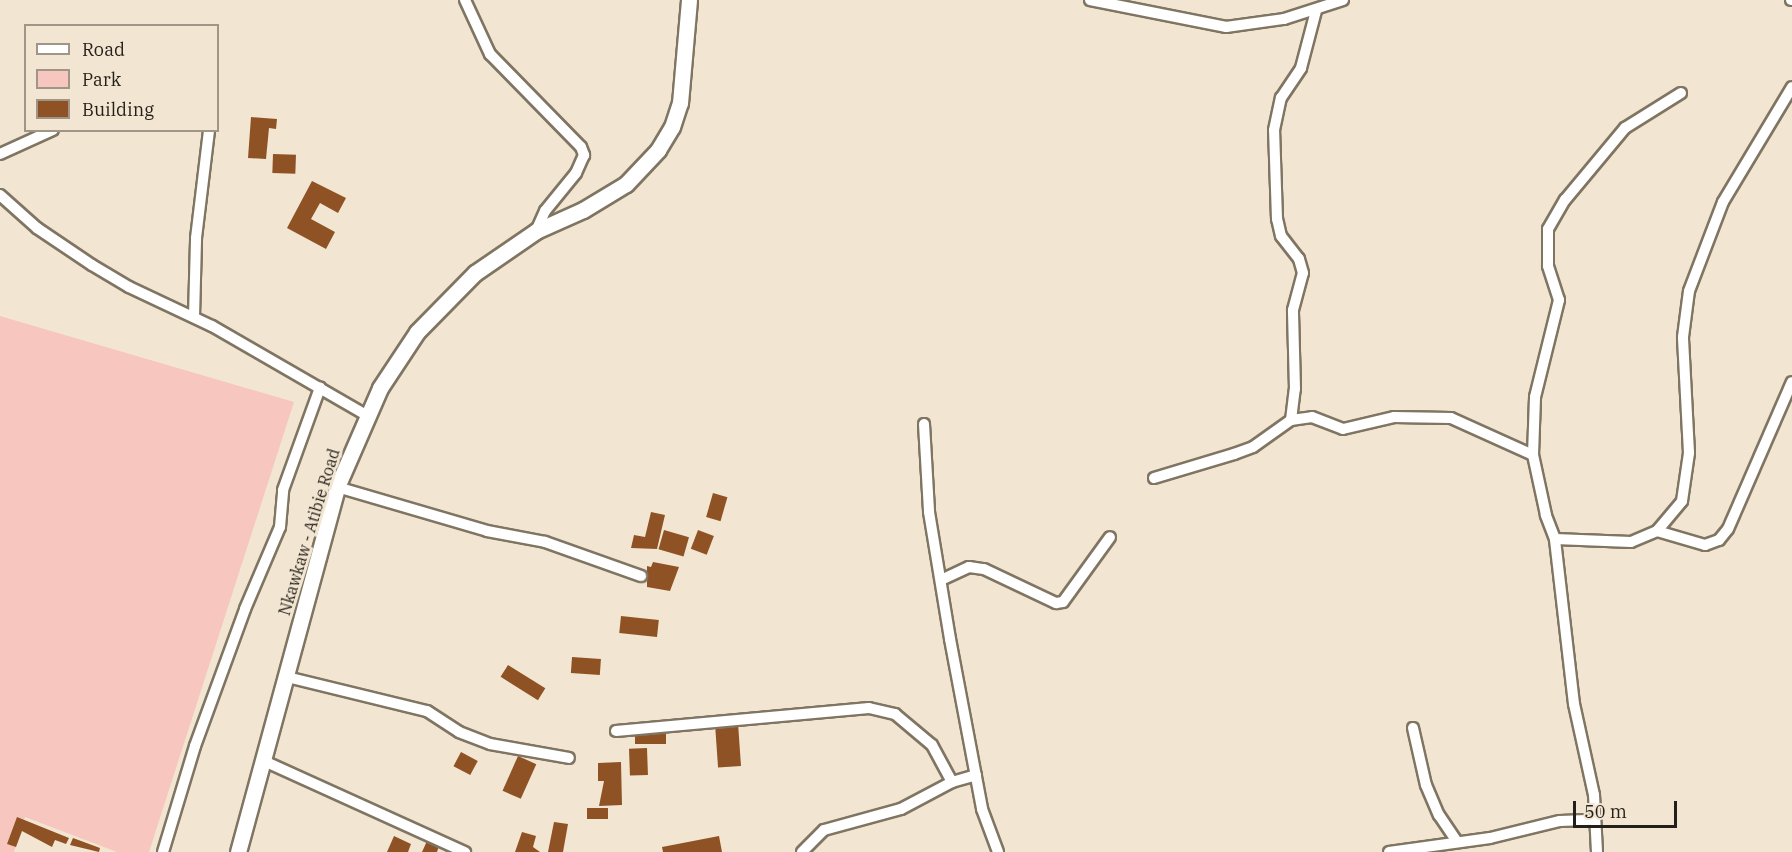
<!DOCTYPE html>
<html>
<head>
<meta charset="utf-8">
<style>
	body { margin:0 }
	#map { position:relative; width:1792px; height:852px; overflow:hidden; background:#f2e6d2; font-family:"IBM Plex Serif",serif }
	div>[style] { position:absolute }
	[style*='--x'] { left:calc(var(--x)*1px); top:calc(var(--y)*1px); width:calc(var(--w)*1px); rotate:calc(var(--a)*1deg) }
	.green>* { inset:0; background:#f7c6be }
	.building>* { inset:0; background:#8f5224; transform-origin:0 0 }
	.roads { filter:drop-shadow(2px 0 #7f7562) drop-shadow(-2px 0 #7f7562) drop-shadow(0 2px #7f7562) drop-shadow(0 -2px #7f7562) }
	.street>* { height:10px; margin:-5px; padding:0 5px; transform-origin:5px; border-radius:5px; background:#fff }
	.secondary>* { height:15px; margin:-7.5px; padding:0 7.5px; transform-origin:7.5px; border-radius:7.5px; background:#fff }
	span { translate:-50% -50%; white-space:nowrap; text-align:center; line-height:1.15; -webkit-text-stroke:6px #f2e6d2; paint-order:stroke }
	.street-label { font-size:16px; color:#241f18 }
	.legend { position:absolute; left:24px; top:24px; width:195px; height:108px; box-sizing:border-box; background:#f2e6d2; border:2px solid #a09688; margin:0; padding:8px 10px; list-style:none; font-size:18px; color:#241f18 }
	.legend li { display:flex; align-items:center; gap:12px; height:30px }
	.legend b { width:30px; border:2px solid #a09688 }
	.scale { position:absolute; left:1573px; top:801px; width:104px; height:27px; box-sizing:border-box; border:3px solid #241f18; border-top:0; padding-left:8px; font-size:18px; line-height:21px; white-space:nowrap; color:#241f18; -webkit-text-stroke:4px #f2e6d2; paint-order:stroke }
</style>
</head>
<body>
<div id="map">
	<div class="green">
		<i style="clip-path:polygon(0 316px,294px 402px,149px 852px,117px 852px,25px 817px,14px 852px,0 852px)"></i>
	</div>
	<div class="building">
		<i style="clip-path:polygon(251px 117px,277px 119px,276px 129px,269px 128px,266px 159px,248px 158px)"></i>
		<i style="left:273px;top:154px;width:23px;height:19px;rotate:2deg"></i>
		<i style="clip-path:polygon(312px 181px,346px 198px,338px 213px,320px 203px,311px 219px,335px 232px,326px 249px,287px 228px)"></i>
		<i style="left:713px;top:493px;width:15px;height:25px;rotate:16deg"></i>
		<i style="clip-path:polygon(651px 512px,665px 515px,657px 549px,631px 548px,634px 535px,645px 537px)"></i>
		<i style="left:664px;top:530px;width:26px;height:20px;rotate:16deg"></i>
		<i style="left:698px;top:530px;width:17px;height:20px;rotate:21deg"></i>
		<i style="clip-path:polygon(653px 562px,679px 567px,670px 591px,647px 587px,647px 566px,651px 567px)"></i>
		<i style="left:621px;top:616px;width:38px;height:17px;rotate:6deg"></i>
		<i style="left:572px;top:657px;width:29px;height:16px;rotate:4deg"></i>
		<i style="left:508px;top:665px;width:44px;height:14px;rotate:32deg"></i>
		<i style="left:738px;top:723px;width:43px;height:23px;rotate:86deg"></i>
		<i style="left:666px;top:730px;width:14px;height:31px;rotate:90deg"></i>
		<i style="left:647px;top:748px;width:27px;height:18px;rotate:88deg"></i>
		<i style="left:461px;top:752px;width:19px;height:16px;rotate:28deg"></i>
		<i style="left:518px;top:756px;width:20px;height:38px;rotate:24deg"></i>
		<i style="clip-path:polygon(621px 762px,622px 805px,599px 806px,604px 781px,598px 781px,598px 763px)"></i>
		<i style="left:587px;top:808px;width:21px;height:11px"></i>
		<i style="clip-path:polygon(17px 817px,69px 838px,66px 844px,55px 840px,52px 847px,22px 831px,16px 847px,7px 844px)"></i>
		<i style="clip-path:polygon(554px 822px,568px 824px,563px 852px,548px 852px)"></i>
		<i style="clip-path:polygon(522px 832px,536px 836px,533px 847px,540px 852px,515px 852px)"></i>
		<i style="clip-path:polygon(394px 836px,411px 844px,408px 852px,387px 852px)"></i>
		<i style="clip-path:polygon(719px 836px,722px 852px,663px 852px,662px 847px)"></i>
		<i style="clip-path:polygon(73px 838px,100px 848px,99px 852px,70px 845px)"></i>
		<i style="clip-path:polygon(427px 841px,439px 846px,437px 852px,422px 852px)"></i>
	</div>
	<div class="roads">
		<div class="street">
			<i style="--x:465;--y:0;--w:60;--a:65.2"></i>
			<i style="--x:490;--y:54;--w:130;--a:45.6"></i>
			<i style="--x:581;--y:147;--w:9;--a:69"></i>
			<i style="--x:584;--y:155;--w:20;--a:114"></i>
			<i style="--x:576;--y:173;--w:49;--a:129.2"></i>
			<i style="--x:545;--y:211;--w:22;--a:114"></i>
			<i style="--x:1090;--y:0;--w:139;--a:11.2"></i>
			<i style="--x:1226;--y:27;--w:59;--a:-7.9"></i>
			<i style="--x:1284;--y:19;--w:62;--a:-17.9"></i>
			<i style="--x:1791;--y:0;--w:1;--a:0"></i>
			<i style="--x:0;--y:154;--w:58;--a:-24.4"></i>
			<i style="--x:0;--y:195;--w:50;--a:41.7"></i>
			<i style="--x:37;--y:228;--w:66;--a:33.9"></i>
			<i style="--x:92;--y:265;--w:43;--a:30.7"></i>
			<i style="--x:129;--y:287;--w:92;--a:25.2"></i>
			<i style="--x:212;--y:326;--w:178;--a:30"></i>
			<i style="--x:194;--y:317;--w:79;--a:-88.5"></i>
			<i style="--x:196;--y:238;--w:109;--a:-83.1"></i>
			<i style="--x:1291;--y:420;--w:31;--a:-83"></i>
			<i style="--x:1295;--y:389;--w:79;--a:-91.5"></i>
			<i style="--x:1293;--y:310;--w:38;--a:-75"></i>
			<i style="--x:1303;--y:273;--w:15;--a:-106"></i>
			<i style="--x:1299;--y:259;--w:29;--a:-128"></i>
			<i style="--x:1281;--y:236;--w:17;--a:-103"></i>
			<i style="--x:1277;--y:219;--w:89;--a:-91.9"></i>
			<i style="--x:1274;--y:130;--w:33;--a:-78"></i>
			<i style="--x:1281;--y:98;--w:36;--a:-56"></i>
			<i style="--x:1301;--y:68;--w:59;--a:-75.3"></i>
			<i style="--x:924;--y:424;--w:88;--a:86.7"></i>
			<i style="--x:929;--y:512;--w:129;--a:80.6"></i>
			<i style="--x:950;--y:639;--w:173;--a:79.3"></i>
			<i style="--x:982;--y:809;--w:46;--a:69.6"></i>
			<i style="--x:1154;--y:478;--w:84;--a:-16.7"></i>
			<i style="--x:1234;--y:454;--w:20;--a:-20"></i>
			<i style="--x:1253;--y:447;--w:47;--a:-35.4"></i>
			<i style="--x:1291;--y:420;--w:21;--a:-8"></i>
			<i style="--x:1312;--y:417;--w:33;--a:21"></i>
			<i style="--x:1343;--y:429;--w:52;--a:-13.2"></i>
			<i style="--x:1394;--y:417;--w:57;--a:1"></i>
			<i style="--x:1451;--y:418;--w:90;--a:24.3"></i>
			<i style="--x:337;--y:487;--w:156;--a:16.3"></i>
			<i style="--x:487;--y:531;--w:59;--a:10.7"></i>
			<i style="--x:545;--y:542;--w:102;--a:19.5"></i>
			<i style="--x:1657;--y:531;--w:50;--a:16.3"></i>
			<i style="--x:1705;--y:545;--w:15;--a:-20"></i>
			<i style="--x:1719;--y:540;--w:14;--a:-51"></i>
			<i style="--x:1728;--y:529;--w:160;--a:-66.5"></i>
			<i style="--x:1555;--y:539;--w:76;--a:2.3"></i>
			<i style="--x:1631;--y:542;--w:28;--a:-23"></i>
			<i style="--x:1657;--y:531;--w:39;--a:-50"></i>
			<i style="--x:1682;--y:501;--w:49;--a:-81.7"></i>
			<i style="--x:1689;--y:453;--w:116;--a:-93"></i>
			<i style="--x:1683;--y:337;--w:46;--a:-82.6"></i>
			<i style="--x:1689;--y:291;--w:95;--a:-69.1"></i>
			<i style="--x:1723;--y:202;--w:134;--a:-59"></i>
			<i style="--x:941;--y:580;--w:31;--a:-25"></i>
			<i style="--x:969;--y:567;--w:15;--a:8"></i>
			<i style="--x:984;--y:569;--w:80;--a:25.3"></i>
			<i style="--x:1056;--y:603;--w:7;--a:-8"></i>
			<i style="--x:1063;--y:602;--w:80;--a:-54.1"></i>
			<i style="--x:287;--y:677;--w:144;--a:13.7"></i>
			<i style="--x:427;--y:711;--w:38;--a:33"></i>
			<i style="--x:459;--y:732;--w:33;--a:21"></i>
			<i style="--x:490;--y:744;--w:80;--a:10"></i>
			<i style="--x:1413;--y:728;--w:58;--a:77.2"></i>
			<i style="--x:1426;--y:785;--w:33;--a:67"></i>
			<i style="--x:1439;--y:815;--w:32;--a:56"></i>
			<i style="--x:616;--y:731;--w:254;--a:-5.2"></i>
			<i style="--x:869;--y:708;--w:27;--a:13"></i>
			<i style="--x:895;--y:714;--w:48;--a:40"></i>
			<i style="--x:932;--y:745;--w:42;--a:61.6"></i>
			<i style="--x:264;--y:761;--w:221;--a:24.4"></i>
			<i style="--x:163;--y:852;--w:111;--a:-73.2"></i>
			<i style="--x:195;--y:746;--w:146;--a:-69.9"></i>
			<i style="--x:245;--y:609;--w:89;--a:-66.9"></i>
			<i style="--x:280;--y:527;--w:37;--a:-85"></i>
			<i style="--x:283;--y:490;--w:109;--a:-70.1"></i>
			<i style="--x:802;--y:852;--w:31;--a:-45"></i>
			<i style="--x:824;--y:830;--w:80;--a:-15.3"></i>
			<i style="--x:901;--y:809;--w:58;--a:-27.9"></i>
			<i style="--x:952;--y:782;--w:25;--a:-16"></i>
			<i style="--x:1389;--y:852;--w:102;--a:-7.9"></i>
			<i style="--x:1490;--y:838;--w:72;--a:-13.7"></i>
			<i style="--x:1560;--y:821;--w:33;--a:-2"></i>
			<i style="--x:1597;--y:852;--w:57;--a:-93"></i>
			<i style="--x:1594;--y:795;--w:93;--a:-102.4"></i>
			<i style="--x:1574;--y:704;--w:166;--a:-96.6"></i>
			<i style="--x:1555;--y:539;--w:26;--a:-111"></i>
			<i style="--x:1546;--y:515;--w:61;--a:-102.2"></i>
			<i style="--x:1533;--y:455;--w:58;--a:-88"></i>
			<i style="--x:1535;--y:397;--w:100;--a:-76.1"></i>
			<i style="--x:1559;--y:300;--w:36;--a:-108"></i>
			<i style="--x:1548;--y:266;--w:37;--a:-90"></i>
			<i style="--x:1548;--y:229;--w:34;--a:-60"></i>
			<i style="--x:1565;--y:200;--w:94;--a:-50.2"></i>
			<i style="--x:1625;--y:128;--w:66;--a:-32"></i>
		</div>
		<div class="secondary">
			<i style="--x:238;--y:852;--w:378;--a:-74.8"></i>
			<i style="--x:337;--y:487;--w:108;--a:-66.5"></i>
			<i style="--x:380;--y:388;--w:67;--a:-56.5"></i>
			<i style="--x:417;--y:332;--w:83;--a:-45.5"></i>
			<i style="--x:475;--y:273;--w:74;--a:-34.5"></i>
			<i style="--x:536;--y:231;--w:51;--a:-24.1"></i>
			<i style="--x:583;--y:210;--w:50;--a:-31.2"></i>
			<i style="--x:626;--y:184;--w:47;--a:-46.7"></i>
			<i style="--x:658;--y:150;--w:27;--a:-59"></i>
			<i style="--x:672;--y:127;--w:25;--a:-72"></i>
			<i style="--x:680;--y:103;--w:103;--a:-85"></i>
		</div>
	</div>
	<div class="street-label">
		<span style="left:309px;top:532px;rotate:-73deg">Nkawkaw - Atibie Road</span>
	</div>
	<ul class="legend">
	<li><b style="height:8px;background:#fff"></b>Road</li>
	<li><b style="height:16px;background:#f7c6be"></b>Park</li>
	<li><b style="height:16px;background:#8f5224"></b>Building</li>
	</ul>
	<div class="scale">50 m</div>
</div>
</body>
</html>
